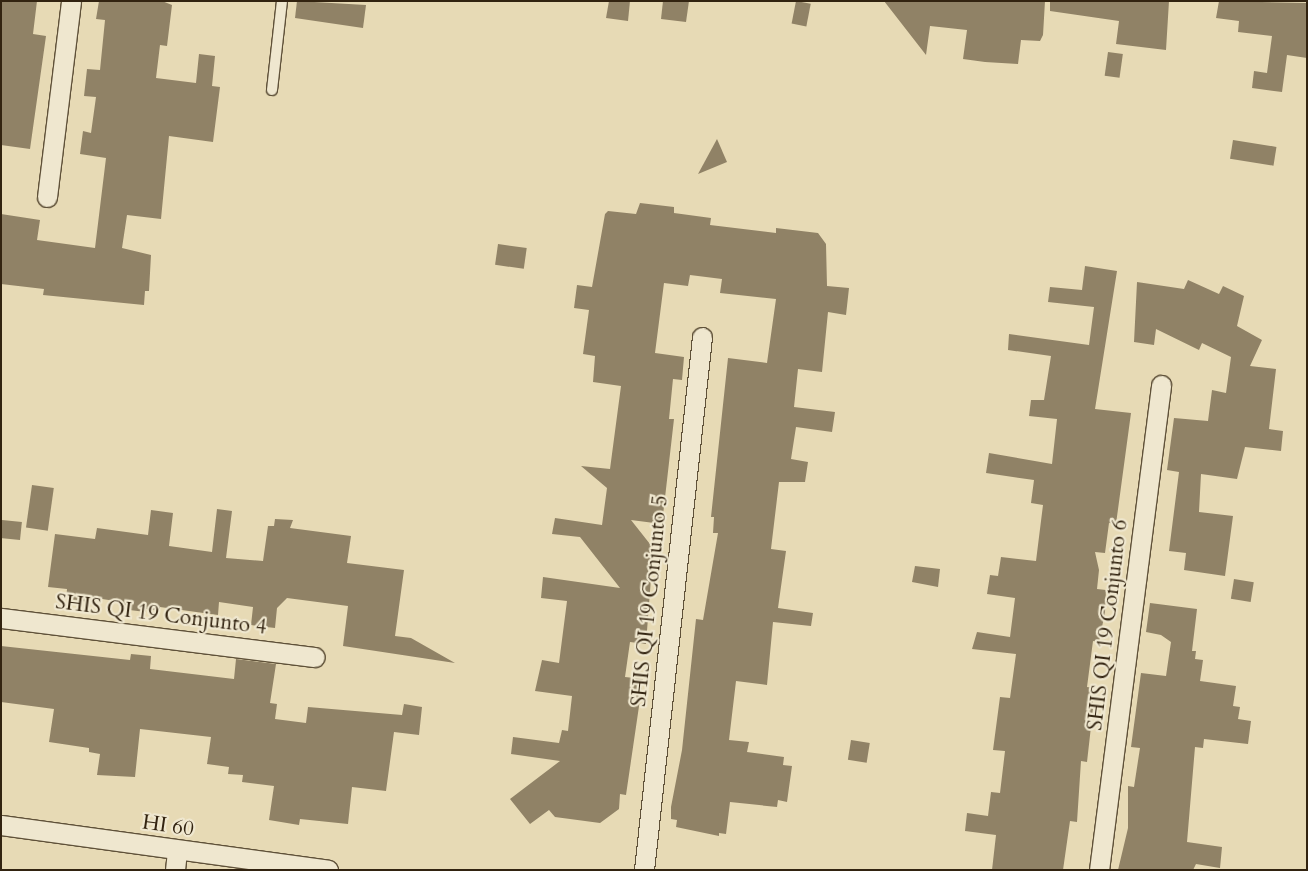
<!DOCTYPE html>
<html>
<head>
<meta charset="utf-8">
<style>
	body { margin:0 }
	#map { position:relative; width:1308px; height:871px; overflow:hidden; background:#e7dab5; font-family:Cardo,serif }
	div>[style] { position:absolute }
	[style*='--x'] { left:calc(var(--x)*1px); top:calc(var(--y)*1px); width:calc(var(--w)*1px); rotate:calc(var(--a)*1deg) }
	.building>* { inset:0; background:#908266; transform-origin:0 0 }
	.roads { filter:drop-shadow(1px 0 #5f5139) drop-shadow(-1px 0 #5f5139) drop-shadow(0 1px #5f5139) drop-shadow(0 -1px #5f5139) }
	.lane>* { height:10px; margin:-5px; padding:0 5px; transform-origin:5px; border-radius:5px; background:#efe7cf }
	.street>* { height:19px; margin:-9.5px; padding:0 9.5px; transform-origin:9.5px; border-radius:9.5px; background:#efe7cf }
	span { translate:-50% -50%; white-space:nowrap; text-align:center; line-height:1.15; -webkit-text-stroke:4.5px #efe7cf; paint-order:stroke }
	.street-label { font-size:21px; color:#322310 }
	.frame { position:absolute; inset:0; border:2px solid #322310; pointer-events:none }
</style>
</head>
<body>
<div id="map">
	<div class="building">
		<i style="clip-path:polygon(1px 1px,37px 1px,33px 34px,46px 36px,30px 149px,1px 145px)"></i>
		<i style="clip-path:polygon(99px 1px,162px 1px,172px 5px,167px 46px,160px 45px,156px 78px,196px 83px,199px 54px,215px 56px,212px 86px,220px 87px,213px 142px,169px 136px,161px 219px,127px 215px,122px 248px,151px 255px,149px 291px,145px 291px,144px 305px,43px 295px,44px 289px,1px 284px,1px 214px,40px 220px,37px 240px,95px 248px,106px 158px,80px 154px,83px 131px,91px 133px,96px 97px,84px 96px,87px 69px,100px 70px,105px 20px,96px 19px)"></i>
		<i style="clip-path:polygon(297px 1px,366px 5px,363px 28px,295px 18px)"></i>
		<i style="clip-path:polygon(609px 1px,630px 1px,628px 21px,606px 18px)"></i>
		<i style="clip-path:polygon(663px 1px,689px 1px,686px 22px,661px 19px)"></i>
		<i style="left:796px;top:1px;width:15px;height:23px;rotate:11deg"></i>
		<i style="clip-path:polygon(884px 1px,1045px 1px,1043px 35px,1040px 41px,1021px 40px,1018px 64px,985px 62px,963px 59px,967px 30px,930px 26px,926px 55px)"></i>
		<i style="clip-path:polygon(1050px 1px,1169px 1px,1166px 50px,1116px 44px,1119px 21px,1050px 11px)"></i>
		<i style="clip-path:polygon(1219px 1px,1307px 3px,1307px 58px,1287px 55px,1282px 92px,1252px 88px,1254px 71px,1267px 73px,1272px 36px,1238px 32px,1239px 21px,1216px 18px)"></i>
		<i style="left:1108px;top:52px;width:15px;height:24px;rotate:8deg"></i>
		<i style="clip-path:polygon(717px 139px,727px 162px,698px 174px)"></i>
		<i style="left:1233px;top:140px;width:44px;height:19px;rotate:9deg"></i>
		<i style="clip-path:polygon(640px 203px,674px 207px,674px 213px,711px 218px,710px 225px,776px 233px,776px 228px,818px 233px,826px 244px,827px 286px,849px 288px,846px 315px,828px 312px,822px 372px,798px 369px,794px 407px,835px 412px,832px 432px,796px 427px,791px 459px,808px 462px,805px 482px,779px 482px,771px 549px,786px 551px,778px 608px,813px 613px,811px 626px,773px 622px,767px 685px,736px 681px,729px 740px,749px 742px,747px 752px,784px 757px,783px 765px,792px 766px,787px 802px,778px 800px,777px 807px,730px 802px,726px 834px,719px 833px,719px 836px,676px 827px,677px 820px,671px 819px,671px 807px,682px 750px,696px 619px,703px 620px,718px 533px,713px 533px,714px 517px,711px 517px,728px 358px,767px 363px,776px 299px,720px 293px,722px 279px,690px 275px,688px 286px,664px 283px,655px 353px,684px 357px,682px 380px,673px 379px,669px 419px,674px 419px,662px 524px,631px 520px,661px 558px,652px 565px,646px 644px,630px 642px,625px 677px,643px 679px,626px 795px,620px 794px,619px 809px,600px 823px,555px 817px,549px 810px,530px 824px,510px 799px,560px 761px,511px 754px,513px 737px,559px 743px,562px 730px,568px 731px,572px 696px,535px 691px,542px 660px,559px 663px,567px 601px,541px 598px,543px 577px,620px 588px,580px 537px,552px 534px,555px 518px,602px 525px,607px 488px,581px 466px,610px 469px,621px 386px,593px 382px,595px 356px,583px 354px,589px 310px,574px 308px,577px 285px,592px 287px,605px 214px,608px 211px,636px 214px)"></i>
		<i style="left:498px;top:244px;width:29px;height:21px;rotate:8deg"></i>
		<i style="clip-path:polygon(1085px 266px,1117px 271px,1095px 409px,1131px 413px,1116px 524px,1109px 523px,1105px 553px,1095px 552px,1099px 570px,1097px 589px,1106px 590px,1105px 612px,1099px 642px,1093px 641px,1087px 687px,1093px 688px,1093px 709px,1087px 762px,1081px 761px,1077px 822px,1070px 821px,1063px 870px,992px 870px,996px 835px,965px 831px,967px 813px,988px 816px,991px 792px,1000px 793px,1005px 751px,993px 750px,1000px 697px,1010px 698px,1016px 654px,972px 649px,977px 632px,1010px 637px,1015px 598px,987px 594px,990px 575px,998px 576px,1001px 557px,1036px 561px,1043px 505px,1031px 503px,1034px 480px,986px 473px,989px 453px,1052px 464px,1057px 419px,1029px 416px,1031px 400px,1044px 400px,1051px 356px,1008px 350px,1009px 334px,1089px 345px,1094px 307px,1048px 302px,1050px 287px,1082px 290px)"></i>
		<i style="clip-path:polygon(1188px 280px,1219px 294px,1223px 286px,1244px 296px,1237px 326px,1262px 340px,1250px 366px,1276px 369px,1269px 429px,1283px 431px,1281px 451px,1245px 447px,1237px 479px,1201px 474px,1199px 512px,1233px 516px,1225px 576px,1184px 570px,1186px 553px,1169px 551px,1179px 472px,1167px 470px,1174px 418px,1208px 421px,1212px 390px,1226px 393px,1231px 357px,1202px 343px,1199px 350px,1156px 329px,1154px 345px,1134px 342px,1137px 282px,1184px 289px)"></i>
		<i style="left:32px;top:485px;width:22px;height:43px;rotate:8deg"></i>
		<i style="clip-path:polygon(217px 509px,232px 511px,226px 558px,263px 561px,268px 526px,274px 526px,275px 519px,293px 520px,290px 528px,351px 536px,347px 563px,404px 570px,395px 636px,411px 638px,455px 663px,343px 646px,348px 606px,287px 598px,277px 608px,275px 628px,251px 625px,253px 607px,219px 602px,218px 615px,160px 607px,160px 611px,146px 609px,146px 612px,121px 609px,122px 602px,89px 597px,89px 602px,66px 599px,67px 589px,48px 587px,55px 534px,95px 539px,97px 528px,148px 535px,151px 510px,173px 513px,169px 546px,212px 552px)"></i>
		<i style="left:2px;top:520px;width:20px;height:18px;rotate:6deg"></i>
		<i style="clip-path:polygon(915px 566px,940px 569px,938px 587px,912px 582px)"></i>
		<i style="left:1234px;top:579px;width:20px;height:20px;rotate:9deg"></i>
		<i style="clip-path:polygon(1150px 603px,1197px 609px,1192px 651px,1196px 651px,1195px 659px,1203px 660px,1200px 681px,1236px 686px,1233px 706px,1240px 707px,1238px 719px,1251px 721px,1248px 744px,1204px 739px,1203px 748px,1195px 747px,1187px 842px,1222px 847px,1220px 868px,1196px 864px,1193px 870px,1118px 870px,1128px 828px,1128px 786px,1134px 787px,1140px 748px,1131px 747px,1141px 673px,1166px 676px,1171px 642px,1161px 635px,1146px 632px)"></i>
		<i style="clip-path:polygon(1px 646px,130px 660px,131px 654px,151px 656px,150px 669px,234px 679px,236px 659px,276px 664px,270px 703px,277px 704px,275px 719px,306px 723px,308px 707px,402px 715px,404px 704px,422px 707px,419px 735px,394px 732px,386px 791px,352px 787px,348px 824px,300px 819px,299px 825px,269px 820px,274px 786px,242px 782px,243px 775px,228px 774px,229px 767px,207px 764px,211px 737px,140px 729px,135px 777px,97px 775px,100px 754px,89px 752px,89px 748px,49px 742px,54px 709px,1px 702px)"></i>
		<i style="left:851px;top:740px;width:19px;height:20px;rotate:9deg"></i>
	</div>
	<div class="roads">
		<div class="lane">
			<i style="--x:272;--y:90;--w:90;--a:-83.6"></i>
		</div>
		<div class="street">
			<i style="--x:47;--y:197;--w:197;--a:-83"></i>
			<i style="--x:1;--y:618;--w:316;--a:7.1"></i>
			<i style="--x:1;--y:825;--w:330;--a:7.8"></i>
			<i style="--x:175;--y:870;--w:19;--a:-84"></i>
			<i style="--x:644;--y:870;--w:536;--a:-83.79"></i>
			<i style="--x:1099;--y:870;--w:489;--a:-82.7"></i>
		</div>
	</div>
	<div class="street-label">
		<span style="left:650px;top:601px;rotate:-84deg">SHIS QI 19 Conjunto 5</span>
		<span style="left:161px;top:615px;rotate:7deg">SHIS QI 19 Conjunto 4</span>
		<span style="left:1108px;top:625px;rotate:-83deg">SHIS QI 19 Conjunto 6</span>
		<span style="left:168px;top:826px;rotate:8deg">HI 60</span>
	</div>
	<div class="frame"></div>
</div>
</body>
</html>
